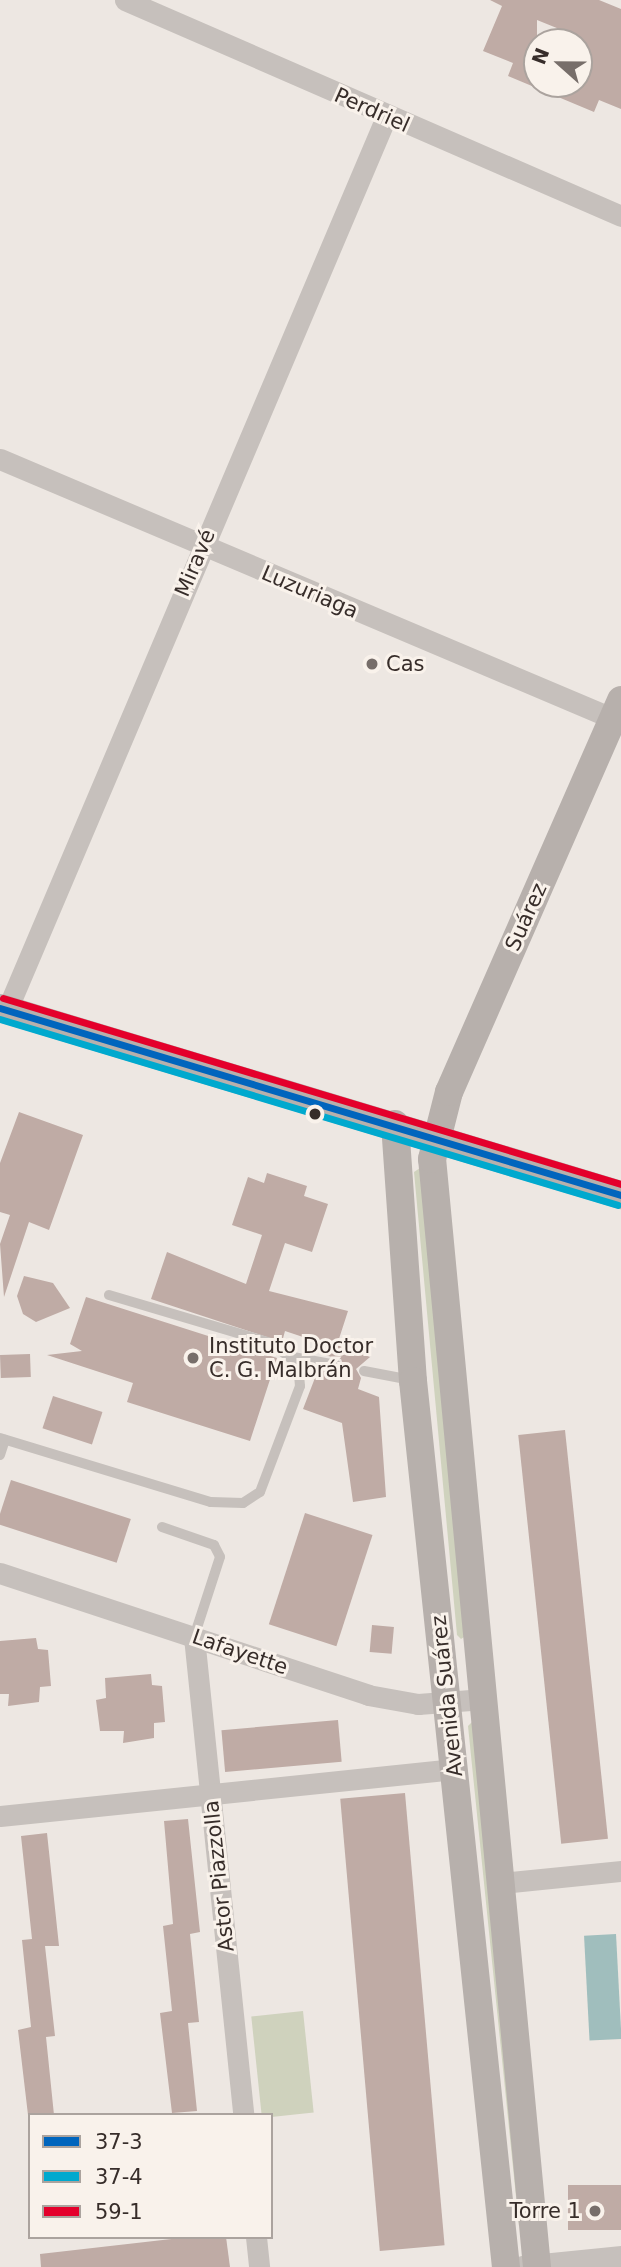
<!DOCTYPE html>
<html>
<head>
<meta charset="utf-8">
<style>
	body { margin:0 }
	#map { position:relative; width:621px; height:2267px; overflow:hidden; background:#ede7e2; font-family:"DejaVu Sans",sans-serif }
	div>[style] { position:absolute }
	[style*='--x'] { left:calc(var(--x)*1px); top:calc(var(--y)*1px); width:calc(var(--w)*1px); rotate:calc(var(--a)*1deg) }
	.green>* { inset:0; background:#cfd2bd; transform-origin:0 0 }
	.water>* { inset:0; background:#a0bebd; transform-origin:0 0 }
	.building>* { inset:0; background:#bfaba5; transform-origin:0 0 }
	.lane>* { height:10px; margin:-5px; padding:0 5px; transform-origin:5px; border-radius:5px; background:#c6c0bc }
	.street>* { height:21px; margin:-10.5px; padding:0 10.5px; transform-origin:10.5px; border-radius:10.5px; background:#c6c0bc }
	.secondary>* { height:28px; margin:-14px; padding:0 14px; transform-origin:14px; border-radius:14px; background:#b7b0ac }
	.bus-1>* { height:7px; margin:-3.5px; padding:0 3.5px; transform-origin:3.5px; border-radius:3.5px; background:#0065bd }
	.bus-2>* { height:7px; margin:-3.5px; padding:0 3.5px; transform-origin:3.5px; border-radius:3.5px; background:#00a9ce }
	.bus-3>* { height:7px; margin:-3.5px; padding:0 3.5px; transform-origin:3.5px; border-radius:3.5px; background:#e4002b }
	.dots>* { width:19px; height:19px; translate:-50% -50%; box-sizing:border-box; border:4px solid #f9f2eb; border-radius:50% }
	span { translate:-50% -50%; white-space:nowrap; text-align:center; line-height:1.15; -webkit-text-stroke:6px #f9f2eb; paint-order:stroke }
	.street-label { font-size:21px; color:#372d2a }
	.poi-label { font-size:21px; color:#372d2a }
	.left { translate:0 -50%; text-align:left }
	.right { translate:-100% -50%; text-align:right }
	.legend { position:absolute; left:28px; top:2113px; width:245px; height:126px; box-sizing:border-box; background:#f9f2eb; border:2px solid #aba39e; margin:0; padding:9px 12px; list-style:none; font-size:21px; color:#372d2a }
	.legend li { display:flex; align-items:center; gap:14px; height:35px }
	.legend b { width:35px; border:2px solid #aba39e }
	.north { position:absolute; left:523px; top:28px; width:70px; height:70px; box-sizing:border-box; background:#f9f2eb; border:2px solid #aba39e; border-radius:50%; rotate:291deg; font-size:19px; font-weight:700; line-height:28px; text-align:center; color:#372d2a }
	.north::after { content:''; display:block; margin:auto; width:24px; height:32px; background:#776e6a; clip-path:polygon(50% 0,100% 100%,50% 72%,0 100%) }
</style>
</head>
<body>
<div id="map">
	<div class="green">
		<i style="clip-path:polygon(420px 1168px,464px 1637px,461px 1639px,457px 1635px,414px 1172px)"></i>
		<i style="clip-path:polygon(472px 1722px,522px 2224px,519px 2226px,468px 1726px)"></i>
		<i style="left:303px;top:2011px;width:102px;height:52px;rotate:84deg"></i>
	</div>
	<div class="water">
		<i style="left:616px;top:1934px;width:105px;height:32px;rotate:87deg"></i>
	</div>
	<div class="building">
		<i style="clip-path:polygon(evenodd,490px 0,599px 0,621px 9px,621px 109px,599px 100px,594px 112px,508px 76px,513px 63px,483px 51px,502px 6px,490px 0,537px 20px,579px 37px,579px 84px,537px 84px,537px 20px)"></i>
		<i style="clip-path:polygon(19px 1112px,83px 1135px,49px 1230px,29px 1222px,4px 1297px,0 1244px,10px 1215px,0 1212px,0 1163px)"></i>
		<i style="clip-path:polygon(267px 1173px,307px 1186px,304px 1196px,328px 1204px,312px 1252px,285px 1243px,269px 1291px,348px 1311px,337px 1345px,370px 1357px,356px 1369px,361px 1378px,358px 1389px,379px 1397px,386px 1497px,353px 1502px,342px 1423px,303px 1409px,318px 1370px,338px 1373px,344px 1367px,341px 1359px,324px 1355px,327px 1345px,285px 1331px,282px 1342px,151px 1299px,167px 1252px,246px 1284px,262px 1235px,232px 1225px,248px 1177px,264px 1183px)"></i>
		<i style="clip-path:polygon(24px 1276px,53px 1283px,70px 1308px,36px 1322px,23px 1314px,17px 1296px)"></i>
		<i style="clip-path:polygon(86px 1297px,277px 1358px,250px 1441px,127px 1402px,133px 1383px,47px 1355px,82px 1351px,70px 1344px)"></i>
		<i style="left:30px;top:1354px;width:23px;height:30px;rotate:88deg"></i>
		<i style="left:53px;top:1396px;width:52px;height:34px;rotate:18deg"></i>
		<i style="left:565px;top:1430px;width:411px;height:47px;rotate:84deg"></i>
		<i style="left:11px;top:1480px;width:126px;height:46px;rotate:18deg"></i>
		<i style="left:305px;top:1513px;width:71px;height:117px;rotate:18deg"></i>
		<i style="left:372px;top:1625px;width:22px;height:27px;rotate:5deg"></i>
		<i style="clip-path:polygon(36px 1638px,38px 1649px,48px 1650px,51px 1686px,40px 1687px,39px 1702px,8px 1706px,9px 1694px,0 1694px,0 1641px)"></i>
		<i style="clip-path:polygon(151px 1674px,152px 1685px,162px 1686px,165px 1722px,154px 1723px,154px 1738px,123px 1743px,124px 1731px,100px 1731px,96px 1700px,106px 1698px,105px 1678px)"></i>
		<i style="left:338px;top:1720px;width:42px;height:117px;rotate:85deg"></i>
		<i style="left:405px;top:1793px;width:454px;height:65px;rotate:85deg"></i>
		<i style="clip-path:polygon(188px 1819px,200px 1932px,190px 1934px,199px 2022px,188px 2023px,197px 2111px,172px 2113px,160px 2013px,172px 2011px,163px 1926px,173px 1924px,164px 1821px)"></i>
		<i style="clip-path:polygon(47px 1833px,59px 1946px,45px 1946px,55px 2036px,46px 2037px,54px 2115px,28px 2115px,18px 2030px,31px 2027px,22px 1940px,32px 1939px,21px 1836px)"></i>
		<i style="left:621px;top:2185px;width:45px;height:53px;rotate:90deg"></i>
		<i style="clip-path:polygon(189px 2237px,226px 2237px,230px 2267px,41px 2267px,40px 2254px)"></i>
	</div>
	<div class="lane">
		<i style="--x:293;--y:1357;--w:44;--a:10.5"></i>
		<i style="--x:364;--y:1371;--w:48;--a:10.8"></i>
		<i style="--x:0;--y:1438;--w:220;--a:16.9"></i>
		<i style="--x:211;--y:1502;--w:32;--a:2"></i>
		<i style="--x:243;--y:1503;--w:20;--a:-33"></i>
		<i style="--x:260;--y:1492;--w:113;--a:-69.3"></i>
		<i style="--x:300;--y:1386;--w:22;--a:-95"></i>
		<i style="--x:298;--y:1364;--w:34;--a:-142"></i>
		<i style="--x:271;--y:1343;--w:169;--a:-163.5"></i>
		<i style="--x:0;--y:1455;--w:16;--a:-72"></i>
		<i style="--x:162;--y:1527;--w:55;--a:19.1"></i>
		<i style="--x:214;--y:1545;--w:13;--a:63"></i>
		<i style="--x:220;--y:1557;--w:84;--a:108"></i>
	</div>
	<div class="street">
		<i style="--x:125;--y:0;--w:541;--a:23.53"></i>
		<i style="--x:0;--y:459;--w:674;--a:22.95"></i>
		<i style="--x:7;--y:1010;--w:970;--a:-67"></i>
		<i style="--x:0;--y:1573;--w:388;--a:18.3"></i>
		<i style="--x:368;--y:1695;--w:51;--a:10.2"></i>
		<i style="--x:418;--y:1704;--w:66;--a:-4.3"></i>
		<i style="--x:194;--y:1637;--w:481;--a:84.1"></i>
		<i style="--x:0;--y:1816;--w:457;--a:-5.9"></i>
		<i style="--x:501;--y:1883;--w:121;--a:-5.7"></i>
		<i style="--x:256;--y:2237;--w:30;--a:84"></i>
		<i style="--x:522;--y:2266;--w:100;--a:-5.8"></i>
	</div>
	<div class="secondary">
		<i style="--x:0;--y:1008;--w:649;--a:16.76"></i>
		<i style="--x:395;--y:1124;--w:258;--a:86"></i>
		<i style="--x:413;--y:1381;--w:891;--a:84.01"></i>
		<i style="--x:537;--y:2267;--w:1113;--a:-95.41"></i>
		<i style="--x:432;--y:1159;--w:69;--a:-75.8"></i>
		<i style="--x:449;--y:1092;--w:428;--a:-66.3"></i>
	</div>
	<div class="bus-1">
		<i style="--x:0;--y:1008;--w:649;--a:16.76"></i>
	</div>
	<div class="bus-2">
		<i style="--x:0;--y:1019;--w:645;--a:16.75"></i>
	</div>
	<div class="bus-3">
		<i style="--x:3;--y:998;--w:645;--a:16.75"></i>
	</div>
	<div class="dots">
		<i style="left:372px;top:664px;background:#776e6a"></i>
		<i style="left:315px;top:1114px;background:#372d2a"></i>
		<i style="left:193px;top:1358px;background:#776e6a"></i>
		<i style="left:595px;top:2211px;background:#776e6a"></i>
	</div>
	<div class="street-label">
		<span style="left:372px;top:110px;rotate:24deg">Perdriel</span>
		<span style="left:195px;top:563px;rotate:-67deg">Miravé</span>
		<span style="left:310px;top:592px;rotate:23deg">Luzuriaga</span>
		<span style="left:526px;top:917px;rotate:-66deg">Suárez</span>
		<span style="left:240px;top:1652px;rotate:19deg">Lafayette</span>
		<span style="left:447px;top:1696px;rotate:-96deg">Avenida Suárez</span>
		<span style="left:219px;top:1876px;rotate:-96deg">Astor Piazzolla</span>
	</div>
	<div class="poi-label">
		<span class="left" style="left:386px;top:664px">Cas</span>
		<span class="left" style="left:209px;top:1358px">Instituto Doctor<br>C. G. Malbrán</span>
		<span class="right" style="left:581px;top:2211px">Torre 1</span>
	</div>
	<ul class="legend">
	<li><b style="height:9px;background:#0065bd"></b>37-3</li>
	<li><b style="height:9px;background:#00a9ce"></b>37-4</li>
	<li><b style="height:9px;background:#e4002b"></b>59-1</li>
	</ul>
	<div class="north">N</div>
</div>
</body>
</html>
